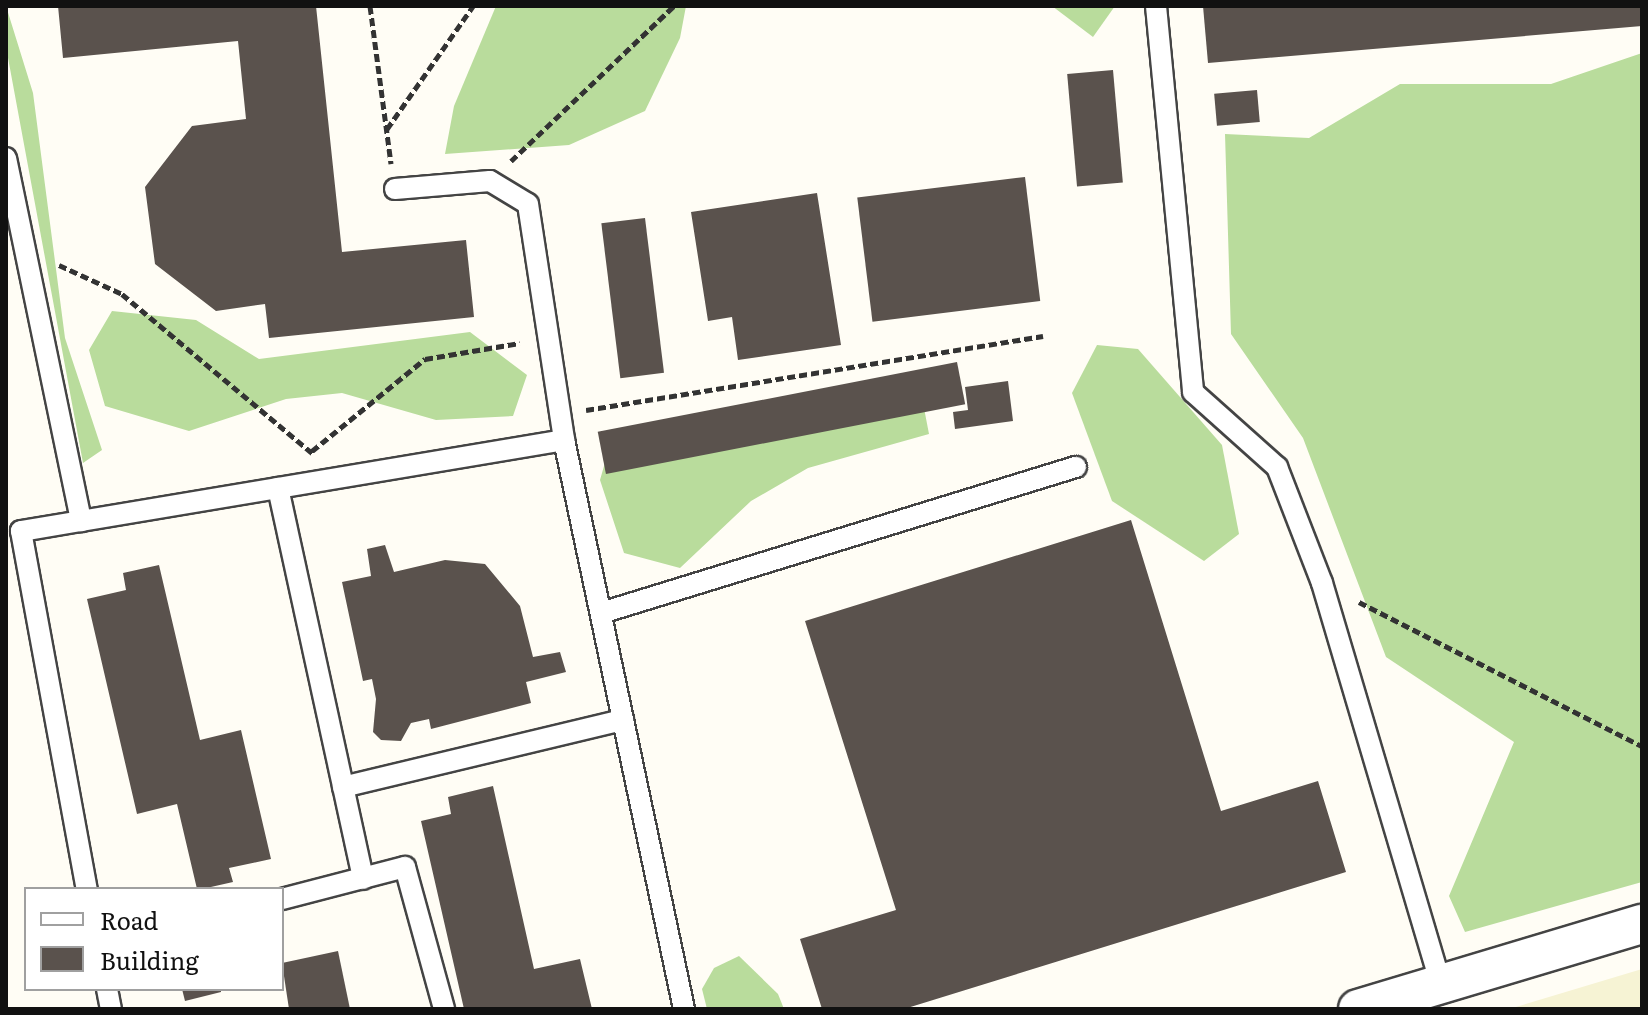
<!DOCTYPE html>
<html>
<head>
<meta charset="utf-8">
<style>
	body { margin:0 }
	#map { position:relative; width:1648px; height:1015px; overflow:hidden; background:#fffdf5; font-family:Literata,serif }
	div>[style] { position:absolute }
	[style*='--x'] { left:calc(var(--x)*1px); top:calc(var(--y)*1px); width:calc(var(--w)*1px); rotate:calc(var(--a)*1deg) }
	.farmland>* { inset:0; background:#f6f3d4 }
	.forest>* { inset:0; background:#b9dc9c }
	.building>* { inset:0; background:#5a524d; transform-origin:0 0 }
	.path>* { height:5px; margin-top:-2.5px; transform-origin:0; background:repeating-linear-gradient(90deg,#333 0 8px,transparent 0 12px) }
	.roads { filter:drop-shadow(2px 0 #444) drop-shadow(-2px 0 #444) drop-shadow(0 2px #444) drop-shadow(0 -2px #444) }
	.service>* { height:20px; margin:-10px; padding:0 10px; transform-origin:10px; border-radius:10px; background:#fff }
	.minor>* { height:38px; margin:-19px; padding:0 19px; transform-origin:19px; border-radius:19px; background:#fff }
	span { translate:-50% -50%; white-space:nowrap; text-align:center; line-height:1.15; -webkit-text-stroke:8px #fff; paint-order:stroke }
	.frame { position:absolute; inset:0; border:8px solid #111; pointer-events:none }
	.legend { position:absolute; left:24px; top:887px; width:260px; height:104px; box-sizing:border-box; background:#fff; border:2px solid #a0a0a0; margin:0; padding:10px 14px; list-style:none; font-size:24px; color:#111 }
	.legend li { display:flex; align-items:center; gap:16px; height:40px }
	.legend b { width:40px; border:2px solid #a0a0a0 }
</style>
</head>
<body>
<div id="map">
	<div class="farmland">
		<i style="clip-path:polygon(1642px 969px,1642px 1009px,1509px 1009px)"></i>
	</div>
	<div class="forest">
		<i style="clip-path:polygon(6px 6px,33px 93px,65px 338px,102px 450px,83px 463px,6px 47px)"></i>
		<i style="clip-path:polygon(496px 6px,686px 6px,680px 38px,645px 111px,569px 145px,445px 154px,454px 106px)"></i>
		<i style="clip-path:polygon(1052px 6px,1115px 6px,1093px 37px)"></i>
		<i style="clip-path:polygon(1642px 53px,1642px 882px,1465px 932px,1449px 896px,1514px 742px,1386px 657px,1303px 438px,1231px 334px,1225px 134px,1309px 138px,1400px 84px,1551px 84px)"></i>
		<i style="clip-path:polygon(112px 311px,196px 320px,259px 359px,470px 332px,527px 375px,513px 416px,436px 420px,342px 393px,286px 399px,189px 431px,105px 406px,89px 350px)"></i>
		<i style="clip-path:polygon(1097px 345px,1138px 349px,1222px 445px,1239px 534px,1204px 561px,1112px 501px,1072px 393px)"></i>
		<i style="clip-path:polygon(924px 408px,929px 434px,808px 468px,751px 501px,680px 568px,624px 553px,600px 480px,612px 438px)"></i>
		<i style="clip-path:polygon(739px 956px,778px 994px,784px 1009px,707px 1009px,702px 989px,714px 968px)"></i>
	</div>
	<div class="building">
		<i style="clip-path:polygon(58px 6px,316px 6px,342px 252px,466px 240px,474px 317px,269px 338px,265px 304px,216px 311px,155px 264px,145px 187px,192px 126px,246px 119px,238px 41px,63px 58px)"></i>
		<i style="clip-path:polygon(1203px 6px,1642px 6px,1642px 26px,1208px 63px)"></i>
		<i style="left:1113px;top:70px;width:113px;height:46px;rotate:85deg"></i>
		<i style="left:1257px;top:90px;width:32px;height:43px;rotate:85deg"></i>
		<i style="left:1025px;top:177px;width:125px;height:169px;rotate:83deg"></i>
		<i style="clip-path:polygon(817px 193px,841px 345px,738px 360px,732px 317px,708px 321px,691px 212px)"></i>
		<i style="left:645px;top:218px;width:156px;height:44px;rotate:83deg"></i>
		<i style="left:957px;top:362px;width:43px;height:366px;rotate:79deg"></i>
		<i style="clip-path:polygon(1008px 381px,1013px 421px,955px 429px,953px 412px,968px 410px,965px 387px)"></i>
		<i style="clip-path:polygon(1131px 520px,1221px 811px,1318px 781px,1346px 872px,904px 1009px,822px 1009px,800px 939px,896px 910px,805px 621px)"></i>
		<i style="clip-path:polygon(385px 545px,394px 572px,445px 560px,485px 564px,520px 606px,533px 657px,560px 652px,566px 672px,526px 682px,531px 703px,431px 729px,429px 719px,411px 723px,401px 741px,381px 740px,373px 732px,376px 699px,372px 679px,363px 681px,342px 582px,371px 576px,367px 549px)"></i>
		<i style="clip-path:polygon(159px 565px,200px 740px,241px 730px,271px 859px,229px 868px,233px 882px,202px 889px,197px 889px,177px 804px,137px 814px,87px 599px,126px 590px,123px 573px)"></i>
		<i style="clip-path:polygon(493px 786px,534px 969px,580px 959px,592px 1009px,464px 1009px,421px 821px,451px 814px,448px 797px)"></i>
		<i style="clip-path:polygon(338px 951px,350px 1009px,289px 1009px,282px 963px)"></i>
		<i style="clip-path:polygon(182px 989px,221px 989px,221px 992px,185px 1001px)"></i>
	</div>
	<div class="path">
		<i style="--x:370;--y:6;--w:159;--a:82.4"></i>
		<i style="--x:387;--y:129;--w:150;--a:-55"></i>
		<i style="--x:511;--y:161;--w:225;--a:-43.6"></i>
		<i style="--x:59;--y:265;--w:69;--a:24.7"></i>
		<i style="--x:122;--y:294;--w:248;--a:39.9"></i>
		<i style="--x:586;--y:410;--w:463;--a:-9.2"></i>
		<i style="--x:312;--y:451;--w:146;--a:-39.2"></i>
		<i style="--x:425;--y:359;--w:96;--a:-9.6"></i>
		<i style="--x:1359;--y:602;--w:318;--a:27"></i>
	</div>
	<div class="roads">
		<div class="service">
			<i style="--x:1156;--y:6;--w:388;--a:84.5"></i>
			<i style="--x:1193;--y:392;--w:113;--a:41.8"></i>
			<i style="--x:1277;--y:467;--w:124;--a:68.8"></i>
			<i style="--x:1322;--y:583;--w:419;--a:73.5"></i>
			<i style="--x:6;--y:158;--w:371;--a:78.3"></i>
			<i style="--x:81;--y:521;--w:61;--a:170.5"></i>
			<i style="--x:21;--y:531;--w:364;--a:79.6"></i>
			<i style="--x:395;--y:189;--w:95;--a:-4.8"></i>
			<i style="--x:490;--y:181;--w:44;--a:31.2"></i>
			<i style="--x:528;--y:204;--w:239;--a:81.3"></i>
			<i style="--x:278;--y:488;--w:400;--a:77.7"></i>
			<i style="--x:81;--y:521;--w:490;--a:-9.5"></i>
			<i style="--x:564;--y:440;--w:582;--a:78.09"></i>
			<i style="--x:601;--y:613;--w:497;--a:-17.1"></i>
			<i style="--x:343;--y:787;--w:288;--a:-13.5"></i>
			<i style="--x:282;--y:899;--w:127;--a:-14.6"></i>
			<i style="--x:405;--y:867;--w:147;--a:74.6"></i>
			<i style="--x:107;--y:989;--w:20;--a:79"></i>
		</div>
		<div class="minor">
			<i style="--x:1358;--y:1009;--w:296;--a:-16.7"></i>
		</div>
	</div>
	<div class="frame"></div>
	<ul class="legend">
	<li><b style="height:10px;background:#fff"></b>Road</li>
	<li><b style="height:22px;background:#5a524d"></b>Building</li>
	</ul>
</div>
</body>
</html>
